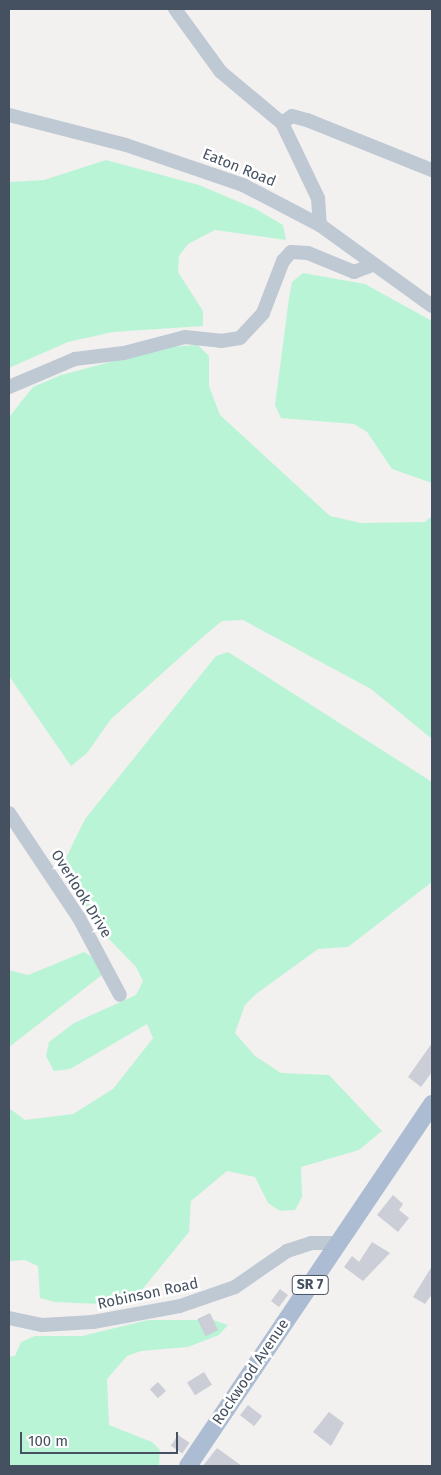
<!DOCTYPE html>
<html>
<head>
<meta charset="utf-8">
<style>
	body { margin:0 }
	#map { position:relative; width:441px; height:1475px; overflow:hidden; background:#f3f0f0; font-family:"Fira Sans",sans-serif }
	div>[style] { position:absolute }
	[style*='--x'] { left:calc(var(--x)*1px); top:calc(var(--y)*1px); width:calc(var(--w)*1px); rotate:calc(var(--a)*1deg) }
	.green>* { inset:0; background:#baf4d6 }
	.building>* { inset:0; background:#cbced6; transform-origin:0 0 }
	.minor>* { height:14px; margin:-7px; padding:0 7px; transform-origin:7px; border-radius:7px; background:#bfc9d3 }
	.major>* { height:18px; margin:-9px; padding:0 9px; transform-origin:9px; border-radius:9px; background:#acbcd2 }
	span { translate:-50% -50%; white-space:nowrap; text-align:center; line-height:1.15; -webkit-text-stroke:5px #fff; paint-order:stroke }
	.shield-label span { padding:1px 4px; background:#fff; border:1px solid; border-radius:4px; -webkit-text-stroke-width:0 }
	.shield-label { font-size:14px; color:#455160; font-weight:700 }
	.street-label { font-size:15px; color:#455160 }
	.frame { position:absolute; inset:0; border:10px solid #455160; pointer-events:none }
	.scale { position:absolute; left:20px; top:1432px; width:158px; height:22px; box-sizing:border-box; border:2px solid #455160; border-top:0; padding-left:6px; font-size:15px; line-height:18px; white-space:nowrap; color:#455160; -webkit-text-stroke:4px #fff; paint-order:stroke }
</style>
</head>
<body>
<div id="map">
	<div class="green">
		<i style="clip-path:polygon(106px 160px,199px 185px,256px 209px,283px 225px,286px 240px,215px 230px,188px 244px,179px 256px,178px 272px,203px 311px,203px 326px,113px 332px,68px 342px,9px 368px,9px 182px,44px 180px)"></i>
		<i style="clip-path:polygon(303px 273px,365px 284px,432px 321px,432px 483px,392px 469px,367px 432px,354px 424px,281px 418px,275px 405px,289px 298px,292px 282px)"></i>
		<i style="clip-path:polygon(198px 345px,209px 356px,209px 386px,220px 415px,330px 516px,361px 523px,425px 522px,432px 516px,432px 739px,371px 689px,243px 620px,222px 621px,205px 635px,111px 719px,87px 753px,71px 766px,9px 676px,9px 417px,33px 387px,61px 375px,167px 347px)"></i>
		<i style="clip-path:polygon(228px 652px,432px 782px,432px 882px,348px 947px,318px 949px,256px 994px,245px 1005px,235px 1033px,255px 1056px,281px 1073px,329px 1075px,382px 1131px,359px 1150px,301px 1167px,302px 1197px,295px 1210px,280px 1211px,268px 1203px,255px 1177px,227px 1171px,191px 1201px,189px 1232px,141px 1291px,100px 1304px,55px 1302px,40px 1298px,38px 1266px,25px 1260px,9px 1261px,9px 1108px,25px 1120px,73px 1114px,113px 1089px,153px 1038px,147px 1024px,70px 1069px,54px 1071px,46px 1056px,49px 1042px,74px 1023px,136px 995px,143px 981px,136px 967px,109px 939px,74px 888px,66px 858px,85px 819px,216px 656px)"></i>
		<i style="clip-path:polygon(84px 952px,98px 960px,102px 975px,9px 1047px,9px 970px,28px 975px)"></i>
		<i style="clip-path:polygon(148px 1320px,213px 1320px,228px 1325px,219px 1335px,188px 1347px,141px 1351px,127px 1356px,107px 1379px,109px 1425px,152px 1442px,160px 1450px,159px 1466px,9px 1466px,9px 1357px,15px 1356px,21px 1342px,35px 1336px,82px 1336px)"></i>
	</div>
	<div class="building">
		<i style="clip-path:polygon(432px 1043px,432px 1072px,421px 1087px,408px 1077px)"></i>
		<i style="clip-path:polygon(393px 1195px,403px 1204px,399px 1210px,409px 1218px,398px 1232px,377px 1215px)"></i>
		<i style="clip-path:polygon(372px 1242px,390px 1253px,363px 1281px,344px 1267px,352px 1256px,359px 1262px)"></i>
		<i style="clip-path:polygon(432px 1266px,432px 1294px,425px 1304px,413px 1297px)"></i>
		<i style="left:280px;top:1289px;width:10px;height:15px;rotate:37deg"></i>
		<i style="left:210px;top:1313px;width:19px;height:14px;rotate:65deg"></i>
		<i style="left:204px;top:1372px;width:15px;height:20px;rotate:58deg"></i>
		<i style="left:158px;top:1382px;width:12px;height:11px;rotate:48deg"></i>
		<i style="left:248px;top:1405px;width:18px;height:13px;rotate:38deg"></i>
		<i style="clip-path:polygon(329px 1412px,344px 1423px,331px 1446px,313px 1432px)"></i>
		<i style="left:178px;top:1435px;width:14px;height:13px;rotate:34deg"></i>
		<i style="clip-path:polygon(217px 1448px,242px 1466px,203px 1466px)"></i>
	</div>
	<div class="minor">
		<i style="--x:175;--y:9;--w:78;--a:53.9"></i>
		<i style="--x:221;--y:72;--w:80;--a:39.9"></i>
		<i style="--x:282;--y:123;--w:83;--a:64.4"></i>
		<i style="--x:318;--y:198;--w:27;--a:86"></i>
		<i style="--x:9;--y:115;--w:121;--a:14.4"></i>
		<i style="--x:126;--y:145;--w:124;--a:18.9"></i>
		<i style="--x:243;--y:185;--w:87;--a:27.5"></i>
		<i style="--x:320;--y:225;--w:138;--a:35.9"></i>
		<i style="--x:282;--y:123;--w:12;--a:-35"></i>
		<i style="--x:292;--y:116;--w:16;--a:15"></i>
		<i style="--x:307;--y:120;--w:135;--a:21.8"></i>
		<i style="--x:9;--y:387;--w:72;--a:-23"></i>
		<i style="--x:75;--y:359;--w:49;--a:-7"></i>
		<i style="--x:124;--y:353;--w:63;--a:-14.7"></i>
		<i style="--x:185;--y:337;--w:36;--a:6"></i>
		<i style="--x:221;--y:341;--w:19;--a:-9"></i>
		<i style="--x:240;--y:338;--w:34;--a:-47"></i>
		<i style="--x:263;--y:313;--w:56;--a:-69"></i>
		<i style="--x:283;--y:261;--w:12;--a:-48"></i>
		<i style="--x:291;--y:252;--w:17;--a:3"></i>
		<i style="--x:308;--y:253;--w:50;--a:22.4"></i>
		<i style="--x:354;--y:272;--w:19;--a:-21"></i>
		<i style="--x:9;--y:813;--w:126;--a:56.3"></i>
		<i style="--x:79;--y:918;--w:87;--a:62"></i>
		<i style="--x:9;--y:1318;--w:34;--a:12"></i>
		<i style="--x:42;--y:1325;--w:51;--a:-3.4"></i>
		<i style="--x:93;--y:1322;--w:88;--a:-10.4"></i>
		<i style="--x:180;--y:1306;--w:58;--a:-19.1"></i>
		<i style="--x:235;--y:1287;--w:63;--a:-34.7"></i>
		<i style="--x:287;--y:1251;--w:25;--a:-18"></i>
		<i style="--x:311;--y:1243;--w:27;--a:0"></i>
	</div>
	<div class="major">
		<i style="--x:188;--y:1466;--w:437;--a:-56"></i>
	</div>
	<div class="shield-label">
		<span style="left:310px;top:1285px">SR 7</span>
	</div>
	<div class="street-label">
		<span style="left:239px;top:168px;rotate:22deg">Eaton Road</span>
		<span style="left:81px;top:894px;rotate:58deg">Overlook Drive</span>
		<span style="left:148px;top:1294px;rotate:-12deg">Robinson Road</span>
		<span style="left:251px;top:1372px;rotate:-56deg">Rockwood Avenue</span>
	</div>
	<div class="frame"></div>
	<div class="scale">100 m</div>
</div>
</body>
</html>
